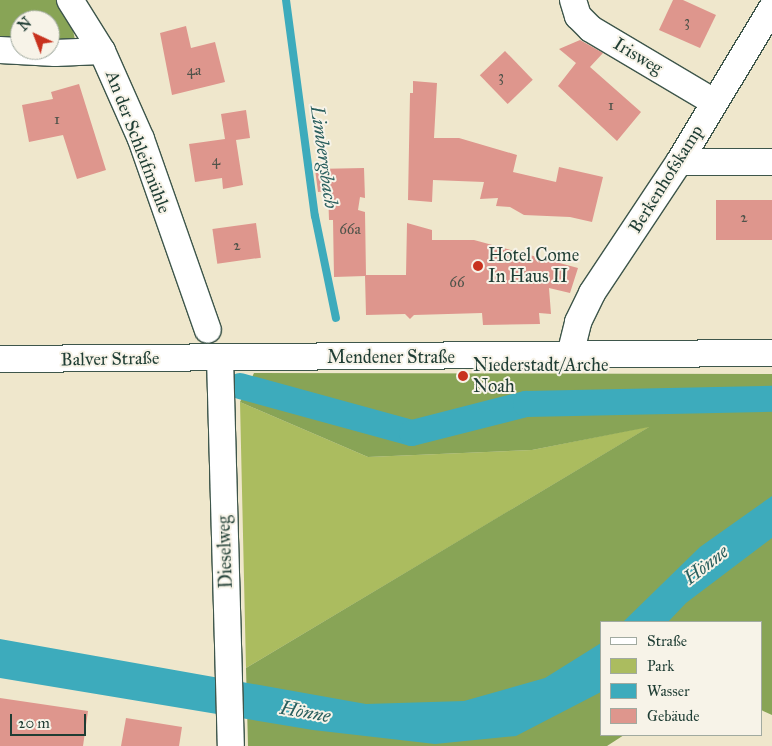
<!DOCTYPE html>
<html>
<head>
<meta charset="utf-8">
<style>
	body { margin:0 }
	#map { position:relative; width:772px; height:746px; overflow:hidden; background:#efe7cc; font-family:"IM FELL Great Primer",serif }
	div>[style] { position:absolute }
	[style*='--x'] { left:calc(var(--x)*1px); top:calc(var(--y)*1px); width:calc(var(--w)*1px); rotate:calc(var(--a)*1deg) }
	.green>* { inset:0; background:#abbc5f }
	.forest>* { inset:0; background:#88a456 }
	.water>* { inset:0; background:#3dabbc }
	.stream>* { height:8px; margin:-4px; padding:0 4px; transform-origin:4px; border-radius:4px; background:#3dabbc }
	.canal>* { height:26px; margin:-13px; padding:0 13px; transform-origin:13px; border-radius:13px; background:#3dabbc }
	.building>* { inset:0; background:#de968d; transform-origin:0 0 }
	.roads { filter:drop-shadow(1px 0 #3e564b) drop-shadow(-1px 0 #3e564b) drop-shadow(0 1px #3e564b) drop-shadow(0 -1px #3e564b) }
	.minor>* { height:26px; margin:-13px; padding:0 13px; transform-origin:13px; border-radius:13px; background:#fff }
	.dots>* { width:14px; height:14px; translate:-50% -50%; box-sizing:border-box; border:2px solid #f7f3e8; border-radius:50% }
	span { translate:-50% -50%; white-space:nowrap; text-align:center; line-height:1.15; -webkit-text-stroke:4px #f7f3e8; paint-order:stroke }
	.number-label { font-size:15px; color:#4f534a }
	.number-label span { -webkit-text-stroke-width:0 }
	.street-label { font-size:18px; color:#1f3d34 }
	.poi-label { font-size:18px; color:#1f3d34 }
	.left { translate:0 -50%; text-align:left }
	.water-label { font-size:19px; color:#285e5d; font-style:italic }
	.legend { position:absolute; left:600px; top:621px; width:162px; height:115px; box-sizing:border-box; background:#f7f3e8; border:1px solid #a1aaa0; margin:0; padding:6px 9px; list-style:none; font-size:15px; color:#1f3d34 }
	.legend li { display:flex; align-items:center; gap:10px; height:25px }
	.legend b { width:25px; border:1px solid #a1aaa0 }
	.north { position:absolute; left:10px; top:10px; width:50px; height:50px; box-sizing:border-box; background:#f7f3e8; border:1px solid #a1aaa0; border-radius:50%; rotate:317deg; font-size:14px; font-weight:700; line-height:20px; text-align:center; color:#1f3d34 }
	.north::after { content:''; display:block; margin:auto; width:18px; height:22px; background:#c8321e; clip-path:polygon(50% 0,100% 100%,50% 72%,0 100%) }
	.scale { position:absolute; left:10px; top:714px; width:76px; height:22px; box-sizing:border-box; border:2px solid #1f3d34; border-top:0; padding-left:6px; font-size:15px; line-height:18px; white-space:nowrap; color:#1f3d34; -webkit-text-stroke:4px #f7f3e8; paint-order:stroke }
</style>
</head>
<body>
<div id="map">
	<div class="green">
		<i style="clip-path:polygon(240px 402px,368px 457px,532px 450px,651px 426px,246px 668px)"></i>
	</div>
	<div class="forest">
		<i style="clip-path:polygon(0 0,67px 0,75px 40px,50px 40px,50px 20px,20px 20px,20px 39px,0 39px)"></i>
		<i style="clip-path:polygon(254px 373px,772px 374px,772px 715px,761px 710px,761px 622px,601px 622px,601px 735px,624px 735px,607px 746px,248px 746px,246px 668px,649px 427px,532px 450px,368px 457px,240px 402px)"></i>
	</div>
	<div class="water">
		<i style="clip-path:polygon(772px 496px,772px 538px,686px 603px,668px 622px,623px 622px,700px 547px)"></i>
		<i style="clip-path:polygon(0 639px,366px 704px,464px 701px,545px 678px,601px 643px,601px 692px,516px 736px,435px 744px,313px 730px,0 678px)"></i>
	</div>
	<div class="stream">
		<i style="--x:286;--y:0;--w:218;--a:82.4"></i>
		<i style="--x:315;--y:216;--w:104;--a:78.4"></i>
	</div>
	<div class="canal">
		<i style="--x:240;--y:386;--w:178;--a:15.3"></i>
		<i style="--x:412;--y:433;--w:118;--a:-14.3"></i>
		<i style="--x:526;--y:404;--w:246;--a:-1.2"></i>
	</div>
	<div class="building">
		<i style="clip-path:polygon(673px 0,683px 0,716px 15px,700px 48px,659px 30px)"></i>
		<i style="clip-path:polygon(186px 26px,191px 48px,215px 42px,225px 82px,172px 95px,160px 33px)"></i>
		<i style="clip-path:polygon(580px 40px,603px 53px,590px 67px,641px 112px,617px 141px,558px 86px,576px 63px,559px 49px)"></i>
		<i style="left:505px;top:51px;width:40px;height:35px;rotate:46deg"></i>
		<i style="clip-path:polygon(413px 81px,437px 83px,434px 138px,459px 138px,517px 155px,513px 172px,556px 182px,559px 167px,603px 177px,592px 222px,570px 217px,524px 215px,510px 207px,496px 206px,498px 198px,480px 199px,484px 182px,433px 180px,432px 202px,408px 200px,410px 93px,413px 93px)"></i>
		<i style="clip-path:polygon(79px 84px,106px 170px,77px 179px,63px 135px,29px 142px,22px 105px,53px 99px,51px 92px)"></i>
		<i style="clip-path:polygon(246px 110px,250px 138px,236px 140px,243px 185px,223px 189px,222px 178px,195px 182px,189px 144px,225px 139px,221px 114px)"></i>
		<i style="clip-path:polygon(364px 168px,365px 198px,360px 197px,358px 210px,365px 212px,366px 275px,406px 275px,407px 223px,432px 230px,432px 240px,474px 240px,578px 268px,570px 293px,549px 288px,551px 314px,539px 313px,540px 324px,483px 325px,482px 313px,414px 315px,410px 319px,405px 314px,366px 315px,365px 276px,334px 277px,333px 220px,329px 220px,328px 191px,318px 192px,315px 169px)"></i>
		<i style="left:716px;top:200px;width:56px;height:40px"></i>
		<i style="left:256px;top:223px;width:35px;height:44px;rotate:82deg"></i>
		<i style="clip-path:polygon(0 698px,88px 711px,83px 746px,0 746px)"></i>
		<i style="clip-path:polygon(126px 718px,182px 727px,179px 746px,121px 746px)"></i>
	</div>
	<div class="roads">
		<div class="minor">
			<i style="--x:70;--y:0;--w:60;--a:57.9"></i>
			<i style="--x:573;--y:0;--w:17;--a:73"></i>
			<i style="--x:578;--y:16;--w:18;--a:45"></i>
			<i style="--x:591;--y:29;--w:143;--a:30.7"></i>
			<i style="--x:0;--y:50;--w:55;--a:3.1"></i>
			<i style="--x:55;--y:53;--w:47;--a:-2.4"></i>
			<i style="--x:102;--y:51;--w:96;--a:66.1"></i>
			<i style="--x:141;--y:139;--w:202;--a:70.7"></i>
			<i style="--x:679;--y:162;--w:93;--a:0"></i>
			<i style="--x:570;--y:355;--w:34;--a:-76"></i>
			<i style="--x:578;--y:322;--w:32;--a:-64"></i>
			<i style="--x:592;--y:293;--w:157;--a:-56.4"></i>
			<i style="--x:679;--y:162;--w:180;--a:-58.9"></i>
			<i style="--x:220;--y:358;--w:388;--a:88.4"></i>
			<i style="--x:0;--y:359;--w:772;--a:-0.45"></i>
		</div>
	</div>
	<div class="dots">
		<i style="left:478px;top:266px;background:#c8321e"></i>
		<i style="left:463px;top:376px;background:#c8321e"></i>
	</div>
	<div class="number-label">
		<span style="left:687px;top:22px">3</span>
		<span style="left:194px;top:71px">4a</span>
		<span style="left:501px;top:77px">3</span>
		<span style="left:611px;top:106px">1</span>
		<span style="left:57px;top:120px">1</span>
		<span style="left:216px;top:161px">4</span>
		<span style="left:744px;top:218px">2</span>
		<span style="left:350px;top:230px">66a</span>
		<span style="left:237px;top:246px">2</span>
		<span style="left:457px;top:283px">66</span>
	</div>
	<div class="street-label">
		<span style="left:638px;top:56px;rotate:31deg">Irisweg</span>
		<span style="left:138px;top:142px;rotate:69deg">An der Schleifmühle</span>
		<span style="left:666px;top:179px;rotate:-58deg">Berkenhofskamp</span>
		<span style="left:391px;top:357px">Mendener Straße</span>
		<span style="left:110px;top:359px;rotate:-1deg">Balver Straße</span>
		<span style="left:225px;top:552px;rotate:-92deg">Dieselweg</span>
	</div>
	<div class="poi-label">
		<span class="left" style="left:488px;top:266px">Hotel Come<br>In Haus II</span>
		<span class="left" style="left:473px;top:376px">Niederstadt/Arche<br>Noah</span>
	</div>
	<div class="water-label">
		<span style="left:324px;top:157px;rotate:82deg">Limbergsbach</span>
		<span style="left:706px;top:565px;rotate:-38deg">Hönne</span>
		<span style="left:305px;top:712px;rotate:10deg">Hönne</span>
	</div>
	<ul class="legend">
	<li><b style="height:6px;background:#fff"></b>Straße</li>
	<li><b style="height:14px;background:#abbc5f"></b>Park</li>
	<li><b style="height:14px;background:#3dabbc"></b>Wasser</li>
	<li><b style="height:14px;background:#de968d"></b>Gebäude</li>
	</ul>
	<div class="north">N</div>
	<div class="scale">20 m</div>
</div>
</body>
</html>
